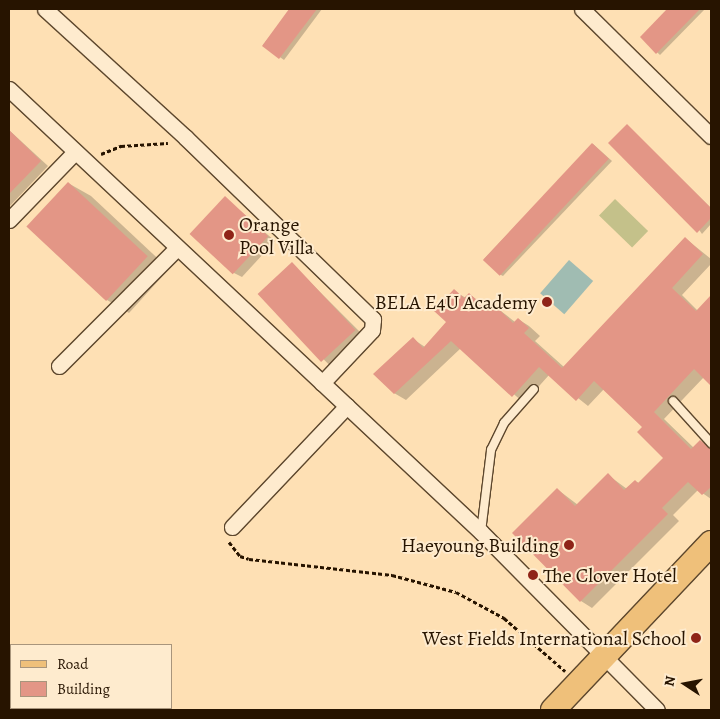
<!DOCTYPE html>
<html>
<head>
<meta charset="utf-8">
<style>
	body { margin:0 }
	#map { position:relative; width:720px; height:719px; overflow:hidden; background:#fee0b4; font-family:Alegreya,serif }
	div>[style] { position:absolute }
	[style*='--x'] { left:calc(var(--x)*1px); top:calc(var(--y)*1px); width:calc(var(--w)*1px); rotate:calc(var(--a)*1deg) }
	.green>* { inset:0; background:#c4c18a; transform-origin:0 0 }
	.water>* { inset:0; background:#a0bcb2; transform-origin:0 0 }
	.shadow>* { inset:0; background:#0003; transform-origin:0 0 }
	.building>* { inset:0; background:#e39686; transform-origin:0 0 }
	.path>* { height:3px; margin-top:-1.5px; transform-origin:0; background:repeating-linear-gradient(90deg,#271400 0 4px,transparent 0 6.5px) }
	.roads { filter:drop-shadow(1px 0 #5d472d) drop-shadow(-1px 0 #5d472d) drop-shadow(0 1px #5d472d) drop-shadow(0 -1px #5d472d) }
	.lane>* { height:8px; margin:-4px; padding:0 4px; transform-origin:4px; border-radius:4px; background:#feebce }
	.street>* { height:15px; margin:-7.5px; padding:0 7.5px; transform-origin:7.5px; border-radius:7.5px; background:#feebce }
	.primary>* { height:24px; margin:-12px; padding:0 12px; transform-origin:12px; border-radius:12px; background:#efc07a }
	.dots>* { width:14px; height:14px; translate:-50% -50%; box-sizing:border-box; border:2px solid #feebce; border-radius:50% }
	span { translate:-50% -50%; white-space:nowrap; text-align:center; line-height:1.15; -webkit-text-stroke:4px #feebce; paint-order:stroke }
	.poi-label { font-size:20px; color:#271400 }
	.left { translate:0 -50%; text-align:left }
	.right { translate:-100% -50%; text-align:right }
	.frame { position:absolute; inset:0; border:10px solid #271400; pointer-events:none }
	.legend { position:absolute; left:10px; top:644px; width:162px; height:65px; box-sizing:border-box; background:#feebce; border:1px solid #a8957c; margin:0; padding:6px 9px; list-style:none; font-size:15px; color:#271400 }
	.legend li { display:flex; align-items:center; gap:10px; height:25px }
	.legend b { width:25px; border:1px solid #a8957c }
	.north { position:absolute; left:660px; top:659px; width:50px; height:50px; -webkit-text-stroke:4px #feebce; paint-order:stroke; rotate:281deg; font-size:14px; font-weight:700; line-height:20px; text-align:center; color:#271400 }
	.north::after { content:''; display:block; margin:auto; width:18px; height:22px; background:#271400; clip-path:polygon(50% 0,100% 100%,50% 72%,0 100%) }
</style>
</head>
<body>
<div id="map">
	<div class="green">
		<i style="left:615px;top:199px;width:46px;height:23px;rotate:44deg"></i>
	</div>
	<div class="water">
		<i style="left:569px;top:260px;width:32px;height:44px;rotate:41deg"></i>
	</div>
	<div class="shadow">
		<i style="clip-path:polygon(291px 9px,322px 9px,284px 60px,263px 45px)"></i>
		<i style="clip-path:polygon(669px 9px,705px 9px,660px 55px,641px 37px)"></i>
		<i style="clip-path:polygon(628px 126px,711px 208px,711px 224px,702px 234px)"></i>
		<i style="clip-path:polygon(9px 130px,48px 166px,9px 207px)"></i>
		<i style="clip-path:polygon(593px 144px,612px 161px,503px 276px,499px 274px,484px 259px)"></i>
		<i style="clip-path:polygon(68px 183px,91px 196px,169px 269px,129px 313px,107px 300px)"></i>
		<i style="clip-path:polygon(225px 198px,275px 241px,242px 277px,234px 273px)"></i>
		<i style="clip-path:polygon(685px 238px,711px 259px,711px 264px,682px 295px,698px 311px,711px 296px,711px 384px,704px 377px,664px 419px,694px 448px,700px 441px,711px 447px,711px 499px,698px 490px,673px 515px,679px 521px,592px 608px,581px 601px,514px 533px,557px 489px,578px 505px,608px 475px,627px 489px,635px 481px,639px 483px,665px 458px,644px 427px,604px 389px,588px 406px,549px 375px,524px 403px,461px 348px,406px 400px,394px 393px,413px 339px,425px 347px,448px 322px,454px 291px,466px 298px,469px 294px,484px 305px,488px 301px,515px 322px,518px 319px,529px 326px,540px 336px,535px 341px,564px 367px)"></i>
		<i style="left:292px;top:264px;width:100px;height:45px;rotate:45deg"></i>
	</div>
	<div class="building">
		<i style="clip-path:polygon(289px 9px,317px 9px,279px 59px,262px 46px)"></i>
		<i style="clip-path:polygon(667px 9px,700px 9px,656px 54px,640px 37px)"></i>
		<i style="clip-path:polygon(627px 124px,711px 208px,711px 218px,697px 233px,608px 143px)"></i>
		<i style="clip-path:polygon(9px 130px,41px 161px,9px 194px)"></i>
		<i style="left:592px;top:143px;width:23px;height:160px;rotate:43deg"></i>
		<i style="left:68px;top:182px;width:109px;height:61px;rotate:43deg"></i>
		<i style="left:225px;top:196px;width:59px;height:52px;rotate:43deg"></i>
		<i style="clip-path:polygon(685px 237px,703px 254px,672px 288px,696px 311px,711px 295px,711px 386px,694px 369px,654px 412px,691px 449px,700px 440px,711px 449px,711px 487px,702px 495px,688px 482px,662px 508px,668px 514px,580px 602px,512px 533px,557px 488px,575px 506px,608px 473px,624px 490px,635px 480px,638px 483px,663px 458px,637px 432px,642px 427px,594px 381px,576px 401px,539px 367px,512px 397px,451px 341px,394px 394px,373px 374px,413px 337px,423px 348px,446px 322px,434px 311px,454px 289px,464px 298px,469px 293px,482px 305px,488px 299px,513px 323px,518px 318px,529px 328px,524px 333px,562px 368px)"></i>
		<i style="left:292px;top:262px;width:93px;height:47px;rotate:47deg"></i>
	</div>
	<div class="path">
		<i style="--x:101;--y:154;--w:22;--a:-22"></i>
		<i style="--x:121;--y:146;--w:47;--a:-3.7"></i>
		<i style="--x:229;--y:542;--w:18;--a:52"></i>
		<i style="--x:240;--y:556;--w:9;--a:18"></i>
		<i style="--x:249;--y:559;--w:144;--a:6.4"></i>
		<i style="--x:392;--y:575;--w:66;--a:14.9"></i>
		<i style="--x:456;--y:592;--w:55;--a:28.4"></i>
		<i style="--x:504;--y:618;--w:81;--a:41"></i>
	</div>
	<div class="roads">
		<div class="lane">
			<i style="--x:673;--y:401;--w:57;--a:47.9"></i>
			<i style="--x:481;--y:532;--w:83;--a:-83"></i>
			<i style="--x:491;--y:450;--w:30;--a:-64"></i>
			<i style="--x:504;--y:423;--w:45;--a:-48.6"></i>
		</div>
		<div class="street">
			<i style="--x:45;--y:9;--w:190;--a:42.4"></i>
			<i style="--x:185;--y:137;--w:262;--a:44.1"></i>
			<i style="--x:373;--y:319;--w:11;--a:95"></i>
			<i style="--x:372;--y:330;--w:73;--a:133.3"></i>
			<i style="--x:582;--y:9;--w:181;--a:44.6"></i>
			<i style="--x:9;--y:89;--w:647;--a:43.18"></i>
			<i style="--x:481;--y:532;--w:250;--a:45.3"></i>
			<i style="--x:9;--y:220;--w:95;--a:-45.9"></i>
			<i style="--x:59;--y:366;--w:167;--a:-45"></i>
			<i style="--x:232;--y:527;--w:167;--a:-46.5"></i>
		</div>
		<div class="primary">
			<i style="--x:553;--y:710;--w:230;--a:-46.6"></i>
		</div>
	</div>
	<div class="dots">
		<i style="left:229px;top:235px;background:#8f2418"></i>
		<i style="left:547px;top:302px;background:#8f2418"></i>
		<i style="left:569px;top:545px;background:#8f2418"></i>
		<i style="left:533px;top:575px;background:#8f2418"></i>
		<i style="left:696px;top:638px;background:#8f2418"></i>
	</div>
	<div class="poi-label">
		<span class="left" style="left:239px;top:236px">Orange<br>Pool Villa</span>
		<span class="right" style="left:537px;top:302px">BELA E4U Academy</span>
		<span class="right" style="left:559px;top:545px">Haeyoung Building</span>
		<span class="left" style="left:543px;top:575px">The Clover Hotel</span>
		<span class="right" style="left:686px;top:638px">West Fields International School</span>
	</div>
	<div class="frame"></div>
	<ul class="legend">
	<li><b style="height:6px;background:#efc07a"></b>Road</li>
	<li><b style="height:14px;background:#e39686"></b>Building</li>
	</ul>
	<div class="north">N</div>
</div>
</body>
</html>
